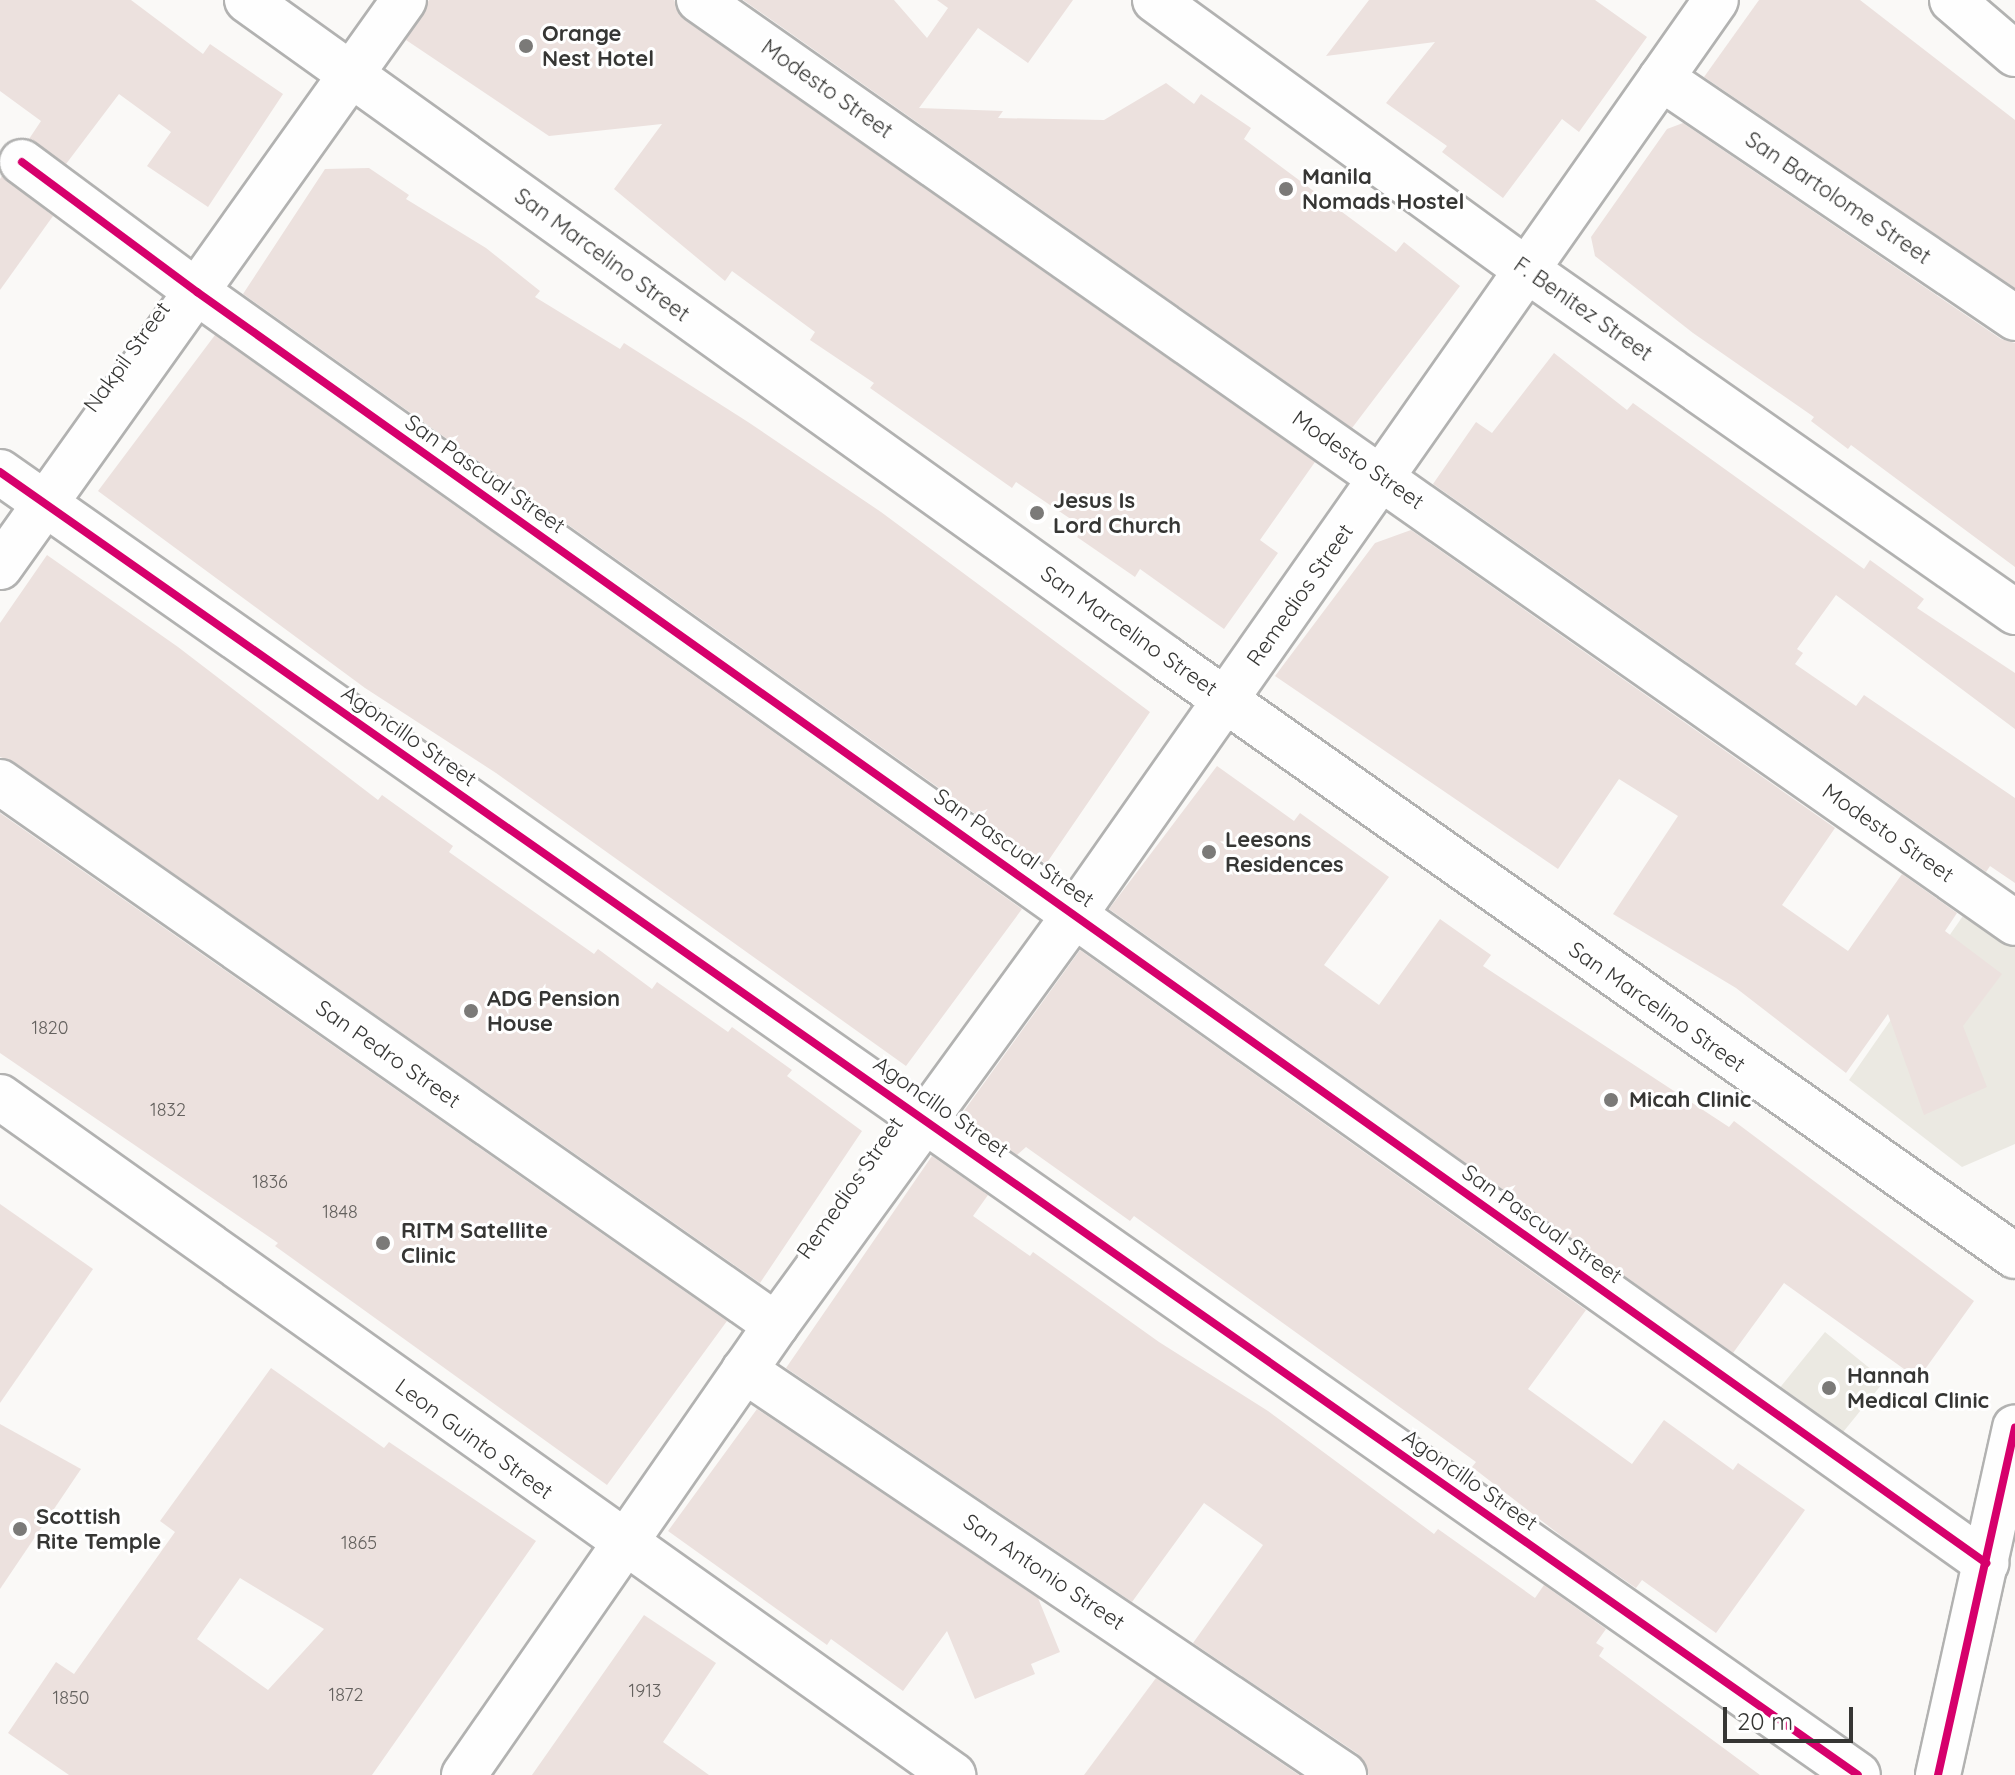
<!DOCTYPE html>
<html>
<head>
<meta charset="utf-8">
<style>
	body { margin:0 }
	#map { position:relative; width:2015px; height:1775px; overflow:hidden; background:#faf9f7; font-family:Quicksand,sans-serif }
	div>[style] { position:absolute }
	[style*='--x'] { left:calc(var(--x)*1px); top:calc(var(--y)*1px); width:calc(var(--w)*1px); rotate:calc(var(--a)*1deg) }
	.built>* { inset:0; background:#ebe9e2; transform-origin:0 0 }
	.building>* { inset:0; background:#ece1de }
	.roads { filter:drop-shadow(2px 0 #b2b2b1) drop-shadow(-2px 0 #b2b2b1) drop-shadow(0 2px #b2b2b1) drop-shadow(0 -2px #b2b2b1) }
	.minor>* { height:44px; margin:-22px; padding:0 22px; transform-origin:22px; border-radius:22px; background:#fefefe }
	.major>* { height:44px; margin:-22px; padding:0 22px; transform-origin:22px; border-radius:22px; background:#fefefe }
	.cycleway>* { height:8px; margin:-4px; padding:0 4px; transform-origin:4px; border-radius:4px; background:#d6006c }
	.dots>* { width:22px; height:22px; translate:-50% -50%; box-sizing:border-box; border:4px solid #fff; border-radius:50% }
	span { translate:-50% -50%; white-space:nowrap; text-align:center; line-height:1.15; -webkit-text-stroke:6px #fff; paint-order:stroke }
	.number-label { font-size:18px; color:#64615e }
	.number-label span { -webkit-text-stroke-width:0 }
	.poi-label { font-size:22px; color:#363634; font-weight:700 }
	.left { translate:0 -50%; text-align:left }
	.street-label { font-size:22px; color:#363634 }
	.scale { position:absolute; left:1723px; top:1707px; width:130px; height:36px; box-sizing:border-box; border:4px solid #363634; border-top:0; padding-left:10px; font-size:24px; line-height:28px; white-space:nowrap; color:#363634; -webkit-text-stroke:6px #fff; paint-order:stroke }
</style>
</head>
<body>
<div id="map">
	<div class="built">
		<i style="clip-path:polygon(1965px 913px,2015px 942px,2015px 1144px,1962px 1167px,1849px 1080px)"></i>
		<i style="left:1825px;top:1332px;width:77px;height:82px;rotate:39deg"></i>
	</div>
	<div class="building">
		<i style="clip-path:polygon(0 0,131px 0,203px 54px,210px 44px,283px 94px,208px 207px,147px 166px,171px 132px,119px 94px,66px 164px,29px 139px,41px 121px,0 91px)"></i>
		<i style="clip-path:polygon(429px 0,674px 0,685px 20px,1315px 462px,1260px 540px,1278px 553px,1224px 629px,1140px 569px,1135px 577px,1077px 537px,1084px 528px,1016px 482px,1012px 488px,870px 388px,874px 383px,810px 340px,815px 332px,732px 271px,725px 281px,614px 189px,662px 124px,549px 136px,406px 40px)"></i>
		<i style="clip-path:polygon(743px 0,894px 0,927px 38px,948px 8px,937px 0,1073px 0,1028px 63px,978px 28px,919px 108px,1003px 111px,998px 118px,1104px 120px,1166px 83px,1194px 104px,1201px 94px,1251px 128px,1244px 139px,1315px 192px,1396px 252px,1404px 242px,1460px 286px,1352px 428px)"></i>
		<i style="clip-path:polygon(1369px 0,1595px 0,1647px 37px,1579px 132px,1562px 119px,1503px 198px,1442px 152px,1447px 146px,1386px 103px,1435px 42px,1326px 56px)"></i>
		<i style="clip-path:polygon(1759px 0,1860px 0,2015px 120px,2015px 288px,1704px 77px)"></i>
		<i style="clip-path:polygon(1683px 123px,2001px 339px,2015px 343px,2015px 567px,1851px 445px,1848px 449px,1811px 421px,1814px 417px,1693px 333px,1595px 256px,1591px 237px,1667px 129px)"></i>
		<i style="clip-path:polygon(369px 168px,409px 195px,406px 199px,486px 248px,540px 291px,535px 297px,620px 349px,624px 343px,748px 422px,881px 512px,1150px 712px,1046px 864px,243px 294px,325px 169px)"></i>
		<i style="clip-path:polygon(2px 176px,53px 216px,0 290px,0 179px)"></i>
		<i style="clip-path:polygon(215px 335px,1022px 909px,906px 1066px,496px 773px,365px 688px,98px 491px)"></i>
		<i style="clip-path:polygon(1554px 353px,1627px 410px,1633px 403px,1864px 569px,1870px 560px,1924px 599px,1917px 608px,2015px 673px,2015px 729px,1836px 595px,1797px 649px,1803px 653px,1795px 664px,1856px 706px,1864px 695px,2015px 798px,2015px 883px,1990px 866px,1986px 872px,1433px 484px,1476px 422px,1492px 433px)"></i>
		<i style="clip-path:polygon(1411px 530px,1835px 828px,1782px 905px,1848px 951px,1902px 874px,1957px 913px,1945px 931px,2002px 974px,1963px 1026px,1987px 1087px,1924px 1115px,1888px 1014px,1846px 1073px,1736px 988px,1613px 914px,1678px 816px,1619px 779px,1558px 869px,1275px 676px,1375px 543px)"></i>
		<i style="clip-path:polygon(47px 555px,178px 647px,378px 800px,382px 795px,453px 846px,449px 852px,594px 954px,598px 949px,652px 989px,657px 982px,728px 1032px,732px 1027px,792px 1070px,787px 1076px,862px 1131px,760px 1283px,14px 762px,0 757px,0 623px)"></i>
		<i style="clip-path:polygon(1217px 766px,1294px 821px,1300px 813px,1389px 877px,1324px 965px,1379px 1005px,1440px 919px,1491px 955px,1483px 966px,1729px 1127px,1734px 1121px,1974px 1301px,1918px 1379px,1784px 1283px,1733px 1353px,1109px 909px)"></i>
		<i style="clip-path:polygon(0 813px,727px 1321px,607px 1485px,275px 1246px,278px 1243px,0 1053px)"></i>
		<i style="clip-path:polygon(1080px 950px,1586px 1310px,1528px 1389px,1632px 1464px,1664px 1420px,1733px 1470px,1738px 1463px,1805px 1510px,1716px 1633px,1642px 1580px,1636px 1588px,1573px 1545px,1472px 1467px,1476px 1462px,1134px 1216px,1130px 1221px,1026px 1147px,1017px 1155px,961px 1115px)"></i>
		<i style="clip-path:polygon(932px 1156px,988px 1195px,973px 1216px,1030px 1256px,1033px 1252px,1159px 1342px,1268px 1411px,1434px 1534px,1438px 1529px,1535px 1598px,1544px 1585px,1606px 1629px,1596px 1643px,1604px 1648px,1599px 1656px,1760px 1775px,1369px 1775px,1358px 1754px,1193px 1643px,1263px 1545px,1204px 1503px,1132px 1602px,786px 1368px)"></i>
		<i style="clip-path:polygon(0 1204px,93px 1269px,0 1403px)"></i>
		<i style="clip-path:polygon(evenodd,271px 1368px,384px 1448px,389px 1442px,536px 1541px,372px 1775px,69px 1775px,8px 1733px,56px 1662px,74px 1674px,175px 1532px,160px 1521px,271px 1368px,240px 1578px,324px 1629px,268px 1690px,197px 1639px,240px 1578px)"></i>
		<i style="clip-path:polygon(757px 1409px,1038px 1598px,1060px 1652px,1031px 1664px,1035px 1674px,975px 1699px,947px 1631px,903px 1691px,831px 1639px,827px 1645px,668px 1531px)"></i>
		<i style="clip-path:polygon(0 1424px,81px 1469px,0 1589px)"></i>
		<i style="clip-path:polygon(644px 1615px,716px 1663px,663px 1742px,709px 1775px,532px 1775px)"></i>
		<i style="clip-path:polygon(1156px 1678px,1299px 1775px,1084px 1775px)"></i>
	</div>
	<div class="roads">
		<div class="minor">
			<i style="--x:699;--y:0;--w:1607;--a:35.04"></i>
			<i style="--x:1155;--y:0;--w:460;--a:36"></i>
			<i style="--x:1527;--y:270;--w:596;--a:35.02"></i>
			<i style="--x:1952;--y:0;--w:83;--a:40.6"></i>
			<i style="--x:1661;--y:78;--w:428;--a:34.1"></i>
			<i style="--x:22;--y:162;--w:218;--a:36.6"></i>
			<i style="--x:197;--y:292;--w:2195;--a:35.39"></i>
			<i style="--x:0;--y:472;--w:2269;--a:35.04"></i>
			<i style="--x:0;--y:567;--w:696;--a:-54.53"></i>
			<i style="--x:0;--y:782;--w:947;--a:34.98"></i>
			<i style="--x:0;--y:1097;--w:1170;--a:35.43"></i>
			<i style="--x:744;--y:1370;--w:724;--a:34.02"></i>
			<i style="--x:464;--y:1775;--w:548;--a:-55.27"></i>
			<i style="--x:776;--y:1325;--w:508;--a:-53.96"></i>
			<i style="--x:1075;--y:914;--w:1116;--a:-54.96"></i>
		</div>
		<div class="major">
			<i style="--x:247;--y:0;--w:1132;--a:35.61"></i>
			<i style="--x:1167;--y:659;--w:1037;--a:35.15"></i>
			<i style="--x:1938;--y:1775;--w:356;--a:-77.5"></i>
		</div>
	</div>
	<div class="cycleway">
		<i style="--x:22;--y:162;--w:218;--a:36.6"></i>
		<i style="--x:197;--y:292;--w:2195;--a:35.39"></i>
		<i style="--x:0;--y:472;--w:2269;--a:35.04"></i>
		<i style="--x:1938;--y:1775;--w:356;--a:-77.5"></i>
	</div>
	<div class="dots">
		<i style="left:526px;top:46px;background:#7b7a78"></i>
		<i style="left:1286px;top:189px;background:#7b7a78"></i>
		<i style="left:1037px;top:513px;background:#7b7a78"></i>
		<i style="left:1209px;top:852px;background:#7b7a78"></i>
		<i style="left:471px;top:1011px;background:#7b7a78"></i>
		<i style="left:1611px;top:1100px;background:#7b7a78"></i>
		<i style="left:383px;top:1243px;background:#7b7a78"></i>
		<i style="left:1829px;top:1388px;background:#7b7a78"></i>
		<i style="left:20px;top:1529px;background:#7b7a78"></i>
	</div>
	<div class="number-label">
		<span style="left:50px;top:1028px">1820</span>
		<span style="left:168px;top:1110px">1832</span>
		<span style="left:270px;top:1182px">1836</span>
		<span style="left:340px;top:1212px">1848</span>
		<span style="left:359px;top:1543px">1865</span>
		<span style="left:645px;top:1691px">1913</span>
		<span style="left:346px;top:1695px">1872</span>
		<span style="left:71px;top:1698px">1850</span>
	</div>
	<div class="poi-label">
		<span class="left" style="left:542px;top:46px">Orange<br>Nest Hotel</span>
		<span class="left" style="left:1302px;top:189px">Manila<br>Nomads Hostel</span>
		<span class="left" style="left:1053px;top:513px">Jesus Is<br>Lord Church</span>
		<span class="left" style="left:1225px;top:852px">Leesons<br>Residences</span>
		<span class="left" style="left:487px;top:1011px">ADG Pension<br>House</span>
		<span class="left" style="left:1629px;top:1100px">Micah Clinic</span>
		<span class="left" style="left:401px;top:1243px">RITM Satellite<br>Clinic</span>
		<span class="left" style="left:1847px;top:1388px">Hannah<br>Medical Clinic</span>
		<span class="left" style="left:36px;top:1529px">Scottish<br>Rite Temple</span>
	</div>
	<div class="street-label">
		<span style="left:827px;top:89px;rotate:35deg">Modesto Street</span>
		<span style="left:1838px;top:198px;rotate:34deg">San Bartolome Street</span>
		<span style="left:602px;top:255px;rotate:36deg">San Marcelino Street</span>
		<span style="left:1583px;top:309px;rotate:35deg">F. Benitez Street</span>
		<span style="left:127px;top:357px;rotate:-54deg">Nakpil Street</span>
		<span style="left:1358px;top:460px;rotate:35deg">Modesto Street</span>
		<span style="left:485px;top:474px;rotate:35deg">San Pascual Street</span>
		<span style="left:1300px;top:595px;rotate:-55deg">Remedios Street</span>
		<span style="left:1129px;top:631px;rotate:35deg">San Marcelino Street</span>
		<span style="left:409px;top:736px;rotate:35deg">Agoncillo Street</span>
		<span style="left:1888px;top:833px;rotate:35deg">Modesto Street</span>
		<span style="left:1014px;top:848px;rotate:35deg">San Pascual Street</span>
		<span style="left:1657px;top:1007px;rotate:35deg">San Marcelino Street</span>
		<span style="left:388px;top:1054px;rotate:35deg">San Pedro Street</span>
		<span style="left:941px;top:1107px;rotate:35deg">Agoncillo Street</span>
		<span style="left:850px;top:1188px;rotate:-55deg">Remedios Street</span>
		<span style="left:1542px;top:1224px;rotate:35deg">San Pascual Street</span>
		<span style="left:474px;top:1439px;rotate:36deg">Leon Guinto Street</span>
		<span style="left:1470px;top:1480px;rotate:35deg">Agoncillo Street</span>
		<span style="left:1044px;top:1572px;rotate:34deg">San Antonio Street</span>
	</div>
	<div class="scale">20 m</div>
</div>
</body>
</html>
